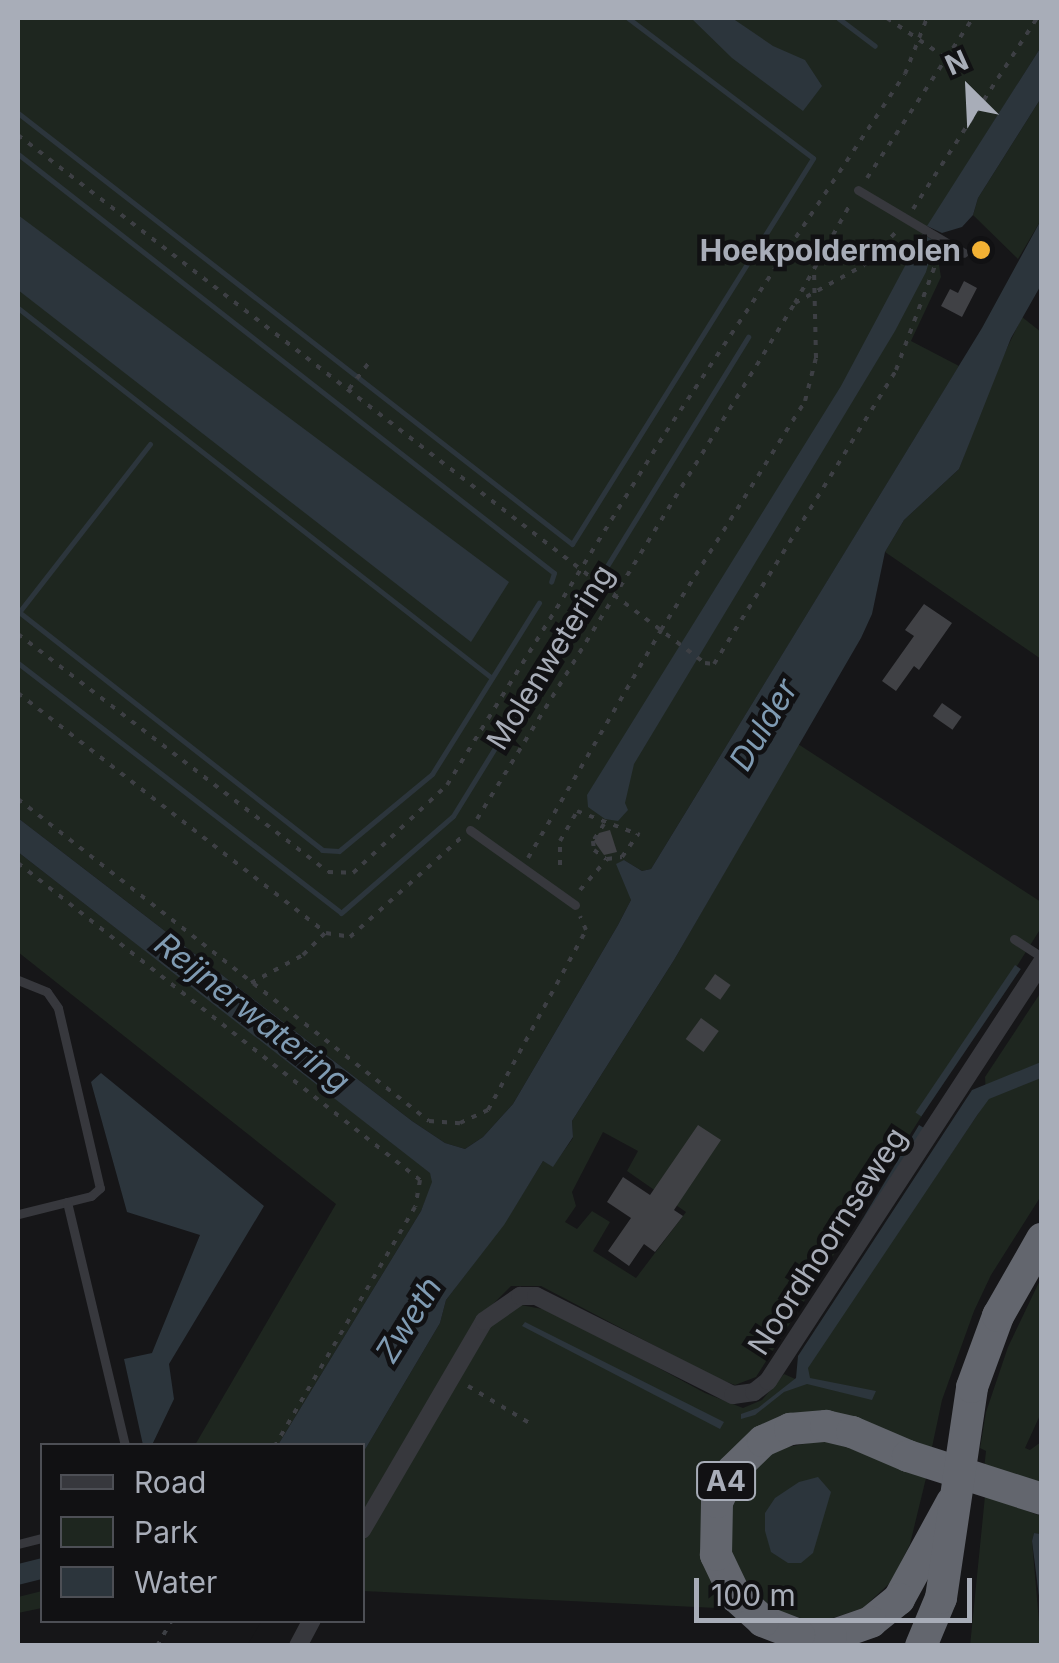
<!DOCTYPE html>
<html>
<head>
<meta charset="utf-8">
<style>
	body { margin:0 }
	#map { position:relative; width:1059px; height:1663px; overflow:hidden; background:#161618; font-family:Inter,sans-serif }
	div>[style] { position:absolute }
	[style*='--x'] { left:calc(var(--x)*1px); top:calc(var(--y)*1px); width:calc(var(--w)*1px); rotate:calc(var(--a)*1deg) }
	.green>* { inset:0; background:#1e261f }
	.water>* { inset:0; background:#2c353c; transform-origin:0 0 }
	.pier>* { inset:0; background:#161618 }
	.stream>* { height:5px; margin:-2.5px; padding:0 2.5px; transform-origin:2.5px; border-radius:2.5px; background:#2c353c }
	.building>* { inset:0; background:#404145; transform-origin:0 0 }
	.round { border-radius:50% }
	.path>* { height:4px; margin-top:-2px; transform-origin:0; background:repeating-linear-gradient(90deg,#3d3f44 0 5px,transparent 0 13px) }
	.lane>* { height:9px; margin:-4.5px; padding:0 4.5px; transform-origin:4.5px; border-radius:4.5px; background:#37383d }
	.street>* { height:18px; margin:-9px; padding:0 9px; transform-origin:9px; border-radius:9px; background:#37383d }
	.highway>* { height:32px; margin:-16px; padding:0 16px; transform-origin:16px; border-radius:16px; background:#63666e }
	.dots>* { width:28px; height:28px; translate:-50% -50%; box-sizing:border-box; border:5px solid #111113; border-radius:50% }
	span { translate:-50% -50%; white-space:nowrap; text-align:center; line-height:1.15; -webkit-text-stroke:9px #111113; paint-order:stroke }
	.shield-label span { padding:2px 8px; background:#111113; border:2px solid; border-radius:8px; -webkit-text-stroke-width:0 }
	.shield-label { font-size:28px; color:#a8adb8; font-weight:700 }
	.poi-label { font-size:30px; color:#a8adb8; font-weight:700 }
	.right { translate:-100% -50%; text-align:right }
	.street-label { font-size:30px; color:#a8adb8 }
	.water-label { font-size:32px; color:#7f9bb3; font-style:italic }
	.frame { position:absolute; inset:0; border:20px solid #a8adb8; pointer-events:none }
	.legend { position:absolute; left:40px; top:1443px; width:325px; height:180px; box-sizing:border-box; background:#111113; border:2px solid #4d4f55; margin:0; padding:12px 18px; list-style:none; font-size:30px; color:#a8adb8 }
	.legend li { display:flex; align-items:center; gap:20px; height:50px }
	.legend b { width:50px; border:2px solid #4d4f55 }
	.north { position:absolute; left:919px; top:40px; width:100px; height:100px; -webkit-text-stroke:8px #111113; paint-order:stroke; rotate:336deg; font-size:28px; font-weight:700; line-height:40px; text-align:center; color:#a8adb8 }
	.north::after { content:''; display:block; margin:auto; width:35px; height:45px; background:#a8adb8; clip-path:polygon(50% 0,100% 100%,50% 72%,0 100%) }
	.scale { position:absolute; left:694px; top:1578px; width:278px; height:45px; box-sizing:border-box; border:5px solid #a8adb8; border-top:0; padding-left:12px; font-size:30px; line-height:35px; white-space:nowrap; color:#a8adb8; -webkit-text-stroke:8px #111113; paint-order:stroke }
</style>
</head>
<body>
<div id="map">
	<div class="green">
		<i style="clip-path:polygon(18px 18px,1041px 18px,1041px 47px,923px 234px,935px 241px,941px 277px,911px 341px,959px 366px,651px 869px,642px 871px,624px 860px,631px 900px,618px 925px,513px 1104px,483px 1137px,465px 1149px,445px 1143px,412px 1121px,18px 818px)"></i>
		<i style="clip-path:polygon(1041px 98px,1041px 220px,1018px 259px,973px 215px,978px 198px)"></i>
		<i style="clip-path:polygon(1022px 317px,1041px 332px,1041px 659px,885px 552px,904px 520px,959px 469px,992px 379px)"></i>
		<i style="clip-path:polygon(evenodd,798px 744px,1041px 902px,1041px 928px,756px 1377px,735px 1385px,714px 1377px,541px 1286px,511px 1286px,478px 1319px,363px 1514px,363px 1453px,440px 1323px,446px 1300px,503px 1225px,543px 1161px,553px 1166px,573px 1138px,572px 1121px,674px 960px,798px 744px,603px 1132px,638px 1151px,627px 1171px,686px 1212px,636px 1278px,593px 1251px,610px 1222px,592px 1211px,577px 1229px,565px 1222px,576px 1206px,572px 1192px,603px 1132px)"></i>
		<i style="clip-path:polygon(18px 852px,430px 1172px,433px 1182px,421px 1211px,278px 1445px,195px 1445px,336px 1204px,18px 952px)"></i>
		<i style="clip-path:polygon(1041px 992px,1041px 1196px,991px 1275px,974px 1311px,942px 1400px,931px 1452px,840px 1420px,718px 1479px,738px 1609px,363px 1591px,363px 1543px,375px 1518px,492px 1323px,521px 1305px,553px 1311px,705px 1393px,743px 1408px,762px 1400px,784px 1374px,802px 1382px,805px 1368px,978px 1114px,986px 1095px,985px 1077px)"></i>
		<i style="clip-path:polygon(1041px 1278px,1041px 1413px,1025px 1448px,1030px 1450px,1041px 1442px,1041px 1487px,984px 1469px,986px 1451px,980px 1448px,986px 1412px,1008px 1347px)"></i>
		<i style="clip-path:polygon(825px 1440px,927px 1474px,910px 1544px,892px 1581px,863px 1608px,833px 1618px,804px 1619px,777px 1611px,746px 1585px,731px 1553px,731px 1507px,741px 1483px,777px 1449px)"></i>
		<i style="clip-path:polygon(985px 1496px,1041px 1516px,1041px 1534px,1034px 1533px,1032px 1541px,1041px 1645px,970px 1646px)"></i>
		<i style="clip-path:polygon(42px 1591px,42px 1608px,18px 1613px,18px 1597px)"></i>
	</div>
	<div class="water">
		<i style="clip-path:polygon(691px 18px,732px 18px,773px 46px,805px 60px,822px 86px,803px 111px,732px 58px)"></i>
		<i style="clip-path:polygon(1041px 47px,1041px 98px,978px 198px,973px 215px,962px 227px,942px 233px,927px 226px)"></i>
		<i style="clip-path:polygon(18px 215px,509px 582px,471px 642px,18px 290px)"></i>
		<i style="clip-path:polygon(1041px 220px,1041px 285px,1011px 338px,959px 469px,904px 520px,885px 552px,872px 614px,861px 638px,674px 960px,572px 1121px,573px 1137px,553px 1167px,543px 1161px,504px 1225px,446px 1300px,440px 1323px,363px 1453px,362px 1446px,278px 1445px,421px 1211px,432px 1182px,430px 1173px,18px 852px,18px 818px,412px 1121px,445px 1143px,465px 1149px,483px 1137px,513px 1104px,618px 925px,631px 900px,616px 864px,624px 860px,642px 871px,651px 869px,982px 328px)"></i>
		<i style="clip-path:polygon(922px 234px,935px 241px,926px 272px,895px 331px,634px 764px,625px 803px,628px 810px,618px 821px,605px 819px,588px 807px,587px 795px,841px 386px)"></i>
		<i style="left:1015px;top:965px;width:7px;height:178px;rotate:34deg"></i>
		<i style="clip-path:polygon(1041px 1062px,1041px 1078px,989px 1099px,978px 1114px,808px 1368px,810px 1378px,876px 1391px,872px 1400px,807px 1384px,784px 1392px,755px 1415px,741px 1419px,741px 1414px,758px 1408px,796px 1378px,798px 1356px,972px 1090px)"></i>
		<i style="clip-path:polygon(101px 1073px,264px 1206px,169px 1364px,174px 1399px,152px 1445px,143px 1445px,124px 1359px,152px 1353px,200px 1235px,127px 1212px,91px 1082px)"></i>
		<i style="left:919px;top:1125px;width:6px;height:297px;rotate:31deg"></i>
		<i style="clip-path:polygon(525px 1322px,724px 1422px,720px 1429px,522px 1326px)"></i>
		<i style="clip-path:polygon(818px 1477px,831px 1492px,813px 1553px,801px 1563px,788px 1563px,771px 1552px,765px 1531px,765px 1513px,775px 1498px,799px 1482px)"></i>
		<i style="clip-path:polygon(1034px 1533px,1041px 1534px,1041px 1612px,1032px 1541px)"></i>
		<i style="clip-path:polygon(42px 1558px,42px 1579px,18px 1585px,18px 1564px)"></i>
	</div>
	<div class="pier">
		<i style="clip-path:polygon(175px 1620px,262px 1620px,247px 1646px,161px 1646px)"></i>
	</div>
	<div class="stream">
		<i style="--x:838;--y:18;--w:46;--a:37.1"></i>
		<i style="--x:18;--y:113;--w:702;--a:37.88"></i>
		<i style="--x:572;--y:544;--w:455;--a:-58"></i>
		<i style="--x:813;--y:158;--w:232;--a:-142.9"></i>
		<i style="--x:18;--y:154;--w:680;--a:38.02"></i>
		<i style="--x:554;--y:573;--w:9;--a:108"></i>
		<i style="--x:18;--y:308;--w:601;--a:37.98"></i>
		<i style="--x:150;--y:444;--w:213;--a:127.9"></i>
		<i style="--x:19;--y:612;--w:385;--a:38.1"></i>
		<i style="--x:322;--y:850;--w:17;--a:3"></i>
		<i style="--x:339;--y:851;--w:121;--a:-39.6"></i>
		<i style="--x:432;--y:774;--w:202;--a:-58"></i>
		<i style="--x:18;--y:663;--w:408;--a:37.7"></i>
		<i style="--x:341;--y:913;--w:148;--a:-40.9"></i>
		<i style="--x:453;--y:816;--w:563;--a:-58.37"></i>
	</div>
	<div class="building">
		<i class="round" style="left:970px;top:239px;width:22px;height:22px"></i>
		<i style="clip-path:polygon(964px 281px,977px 288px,962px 317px,941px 306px,950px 289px,958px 293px)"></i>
		<i style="clip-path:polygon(924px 604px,952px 623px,919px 670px,914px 666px,896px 691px,882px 681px,914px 636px,905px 630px)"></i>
		<i style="left:942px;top:703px;width:24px;height:16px;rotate:35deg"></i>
		<i style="clip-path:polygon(610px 830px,617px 852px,604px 855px,594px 841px,599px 833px)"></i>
		<i style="left:715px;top:974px;width:19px;height:18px;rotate:35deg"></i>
		<i style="left:701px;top:1018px;width:22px;height:26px;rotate:36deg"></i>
		<i style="clip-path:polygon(698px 1125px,721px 1140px,674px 1210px,683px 1216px,655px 1252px,644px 1244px,629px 1266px,608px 1251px,631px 1218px,607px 1202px,623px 1177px,650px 1195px)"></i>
	</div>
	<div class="path">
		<i style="--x:887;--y:18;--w:71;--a:34.1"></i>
		<i style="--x:18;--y:135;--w:753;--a:37.66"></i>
		<i style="--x:614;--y:595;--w:114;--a:36.8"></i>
		<i style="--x:705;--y:663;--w:9;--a:6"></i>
		<i style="--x:714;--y:664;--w:346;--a:-58.2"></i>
		<i style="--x:896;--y:370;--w:123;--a:-69.5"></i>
		<i style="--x:867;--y:178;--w:192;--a:-56.5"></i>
		<i style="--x:913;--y:209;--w:228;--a:-57"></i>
		<i style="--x:795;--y:303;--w:79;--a:-28.8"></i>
		<i style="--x:864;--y:265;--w:50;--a:-45.8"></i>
		<i style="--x:349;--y:389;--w:38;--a:-53"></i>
		<i style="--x:18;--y:634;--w:391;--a:37.5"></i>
		<i style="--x:328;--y:872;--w:25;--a:2"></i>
		<i style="--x:353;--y:873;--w:129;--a:-43.1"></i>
		<i style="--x:447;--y:785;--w:415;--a:-58.2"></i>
		<i style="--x:666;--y:432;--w:430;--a:-56.3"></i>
		<i style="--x:905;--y:74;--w:60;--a:-68.6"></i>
		<i style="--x:18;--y:693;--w:390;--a:37.9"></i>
		<i style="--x:326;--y:933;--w:24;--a:9"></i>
		<i style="--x:350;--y:937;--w:150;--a:-41.8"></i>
		<i style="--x:18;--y:799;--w:522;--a:38.08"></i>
		<i style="--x:429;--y:1121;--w:31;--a:4"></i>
		<i style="--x:460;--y:1123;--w:31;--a:-25"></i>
		<i style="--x:488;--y:1110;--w:205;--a:-61.4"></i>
		<i style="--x:586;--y:930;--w:15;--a:-113"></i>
		<i style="--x:477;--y:819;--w:606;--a:-58.36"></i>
		<i style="--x:795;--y:303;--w:115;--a:-60.8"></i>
		<i style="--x:604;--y:824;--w:20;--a:123"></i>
		<i style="--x:593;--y:841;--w:9;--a:84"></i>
		<i style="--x:594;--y:850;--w:15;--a:37"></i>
		<i style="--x:528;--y:858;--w:264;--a:-59.7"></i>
		<i style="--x:661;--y:630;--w:271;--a:-57.8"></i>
		<i style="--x:805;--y:401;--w:44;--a:-75.7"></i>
		<i style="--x:816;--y:358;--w:87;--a:-91.3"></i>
		<i style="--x:18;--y:863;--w:512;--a:38.26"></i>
		<i style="--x:420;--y:1180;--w:27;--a:100"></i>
		<i style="--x:415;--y:1207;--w:277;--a:120.4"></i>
		<i style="--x:560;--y:865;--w:24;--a:-90"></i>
		<i style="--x:560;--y:841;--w:34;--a:-60"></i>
		<i style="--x:577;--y:811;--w:67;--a:20.9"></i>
		<i style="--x:580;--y:890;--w:41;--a:-48.9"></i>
		<i style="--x:607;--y:859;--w:15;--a:-8"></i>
		<i style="--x:622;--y:857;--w:28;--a:-55"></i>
		<i style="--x:251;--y:983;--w:59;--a:-28.3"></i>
		<i style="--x:303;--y:955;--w:31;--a:-45"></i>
		<i style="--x:468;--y:1386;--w:74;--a:31.1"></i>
		<i style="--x:157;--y:1646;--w:30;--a:-60"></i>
	</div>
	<div class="lane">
		<i style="--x:858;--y:190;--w:123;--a:30.7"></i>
		<i style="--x:470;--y:830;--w:129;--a:35.5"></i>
		<i style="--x:1014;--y:939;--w:33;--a:33"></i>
		<i style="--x:18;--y:980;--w:31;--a:22"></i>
		<i style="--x:47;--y:992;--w:19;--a:55"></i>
		<i style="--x:58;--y:1008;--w:185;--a:76.9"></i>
		<i style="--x:100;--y:1188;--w:12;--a:138"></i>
		<i style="--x:91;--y:1196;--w:75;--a:166.1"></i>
		<i style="--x:67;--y:1202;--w:251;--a:76.6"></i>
		<i style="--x:18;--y:1544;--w:25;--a:-14"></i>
	</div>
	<div class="street">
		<i style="--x:362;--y:1530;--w:242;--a:-59.7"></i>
		<i style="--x:484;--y:1321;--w:44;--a:-34.8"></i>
		<i style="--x:520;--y:1296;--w:16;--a:0"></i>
		<i style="--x:536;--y:1296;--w:220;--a:26.7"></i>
		<i style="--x:733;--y:1395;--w:21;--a:-8"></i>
		<i style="--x:754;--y:1392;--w:18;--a:-38"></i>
		<i style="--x:768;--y:1381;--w:501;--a:-56.82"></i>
		<i style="--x:298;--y:1646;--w:30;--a:-62"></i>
	</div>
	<div class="highway">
		<i style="--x:952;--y:1502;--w:111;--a:118.7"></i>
		<i style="--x:899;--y:1599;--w:36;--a:141"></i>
		<i style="--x:871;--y:1622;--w:42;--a:160.7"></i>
		<i style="--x:831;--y:1636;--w:32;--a:-178"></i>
		<i style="--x:799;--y:1635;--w:39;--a:-159"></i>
		<i style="--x:763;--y:1621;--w:36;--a:-138"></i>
		<i style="--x:736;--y:1597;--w:47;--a:-115.5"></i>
		<i style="--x:716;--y:1555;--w:53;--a:-88.9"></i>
		<i style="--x:717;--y:1502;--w:34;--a:-64"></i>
		<i style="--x:732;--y:1471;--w:43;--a:-44.1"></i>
		<i style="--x:763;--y:1441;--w:30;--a:-24"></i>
		<i style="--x:790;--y:1429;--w:36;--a:-5"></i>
		<i style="--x:826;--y:1426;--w:27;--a:13"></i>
		<i style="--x:852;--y:1432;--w:61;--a:23.2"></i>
		<i style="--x:908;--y:1456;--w:141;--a:17.8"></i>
		<i style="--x:921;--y:1646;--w:52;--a:-67.4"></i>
		<i style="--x:941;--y:1598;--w:213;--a:-81.6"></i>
		<i style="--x:972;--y:1387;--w:76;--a:-69.9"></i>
		<i style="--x:998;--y:1316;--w:89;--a:-60.3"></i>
	</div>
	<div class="dots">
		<i style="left:981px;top:250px;background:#f2b134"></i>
	</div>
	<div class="shield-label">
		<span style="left:726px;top:1481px">A4</span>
	</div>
	<div class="poi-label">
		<span class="right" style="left:961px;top:250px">Hoekpoldermolen</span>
	</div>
	<div class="street-label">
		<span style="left:550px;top:657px;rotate:-58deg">Molenwetering</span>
		<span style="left:827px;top:1241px;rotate:-57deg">Noordhoornseweg</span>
	</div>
	<div class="water-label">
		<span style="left:764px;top:725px;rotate:-59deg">Dulder</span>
		<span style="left:252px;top:1013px;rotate:38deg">Reijnerwatering</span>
		<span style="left:409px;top:1320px;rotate:-58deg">Zweth</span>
	</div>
	<div class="frame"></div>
	<ul class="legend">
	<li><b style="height:12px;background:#37383d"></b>Road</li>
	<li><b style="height:28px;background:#1e261f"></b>Park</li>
	<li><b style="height:28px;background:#2c353c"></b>Water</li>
	</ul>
	<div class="north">N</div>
	<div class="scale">100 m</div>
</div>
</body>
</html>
